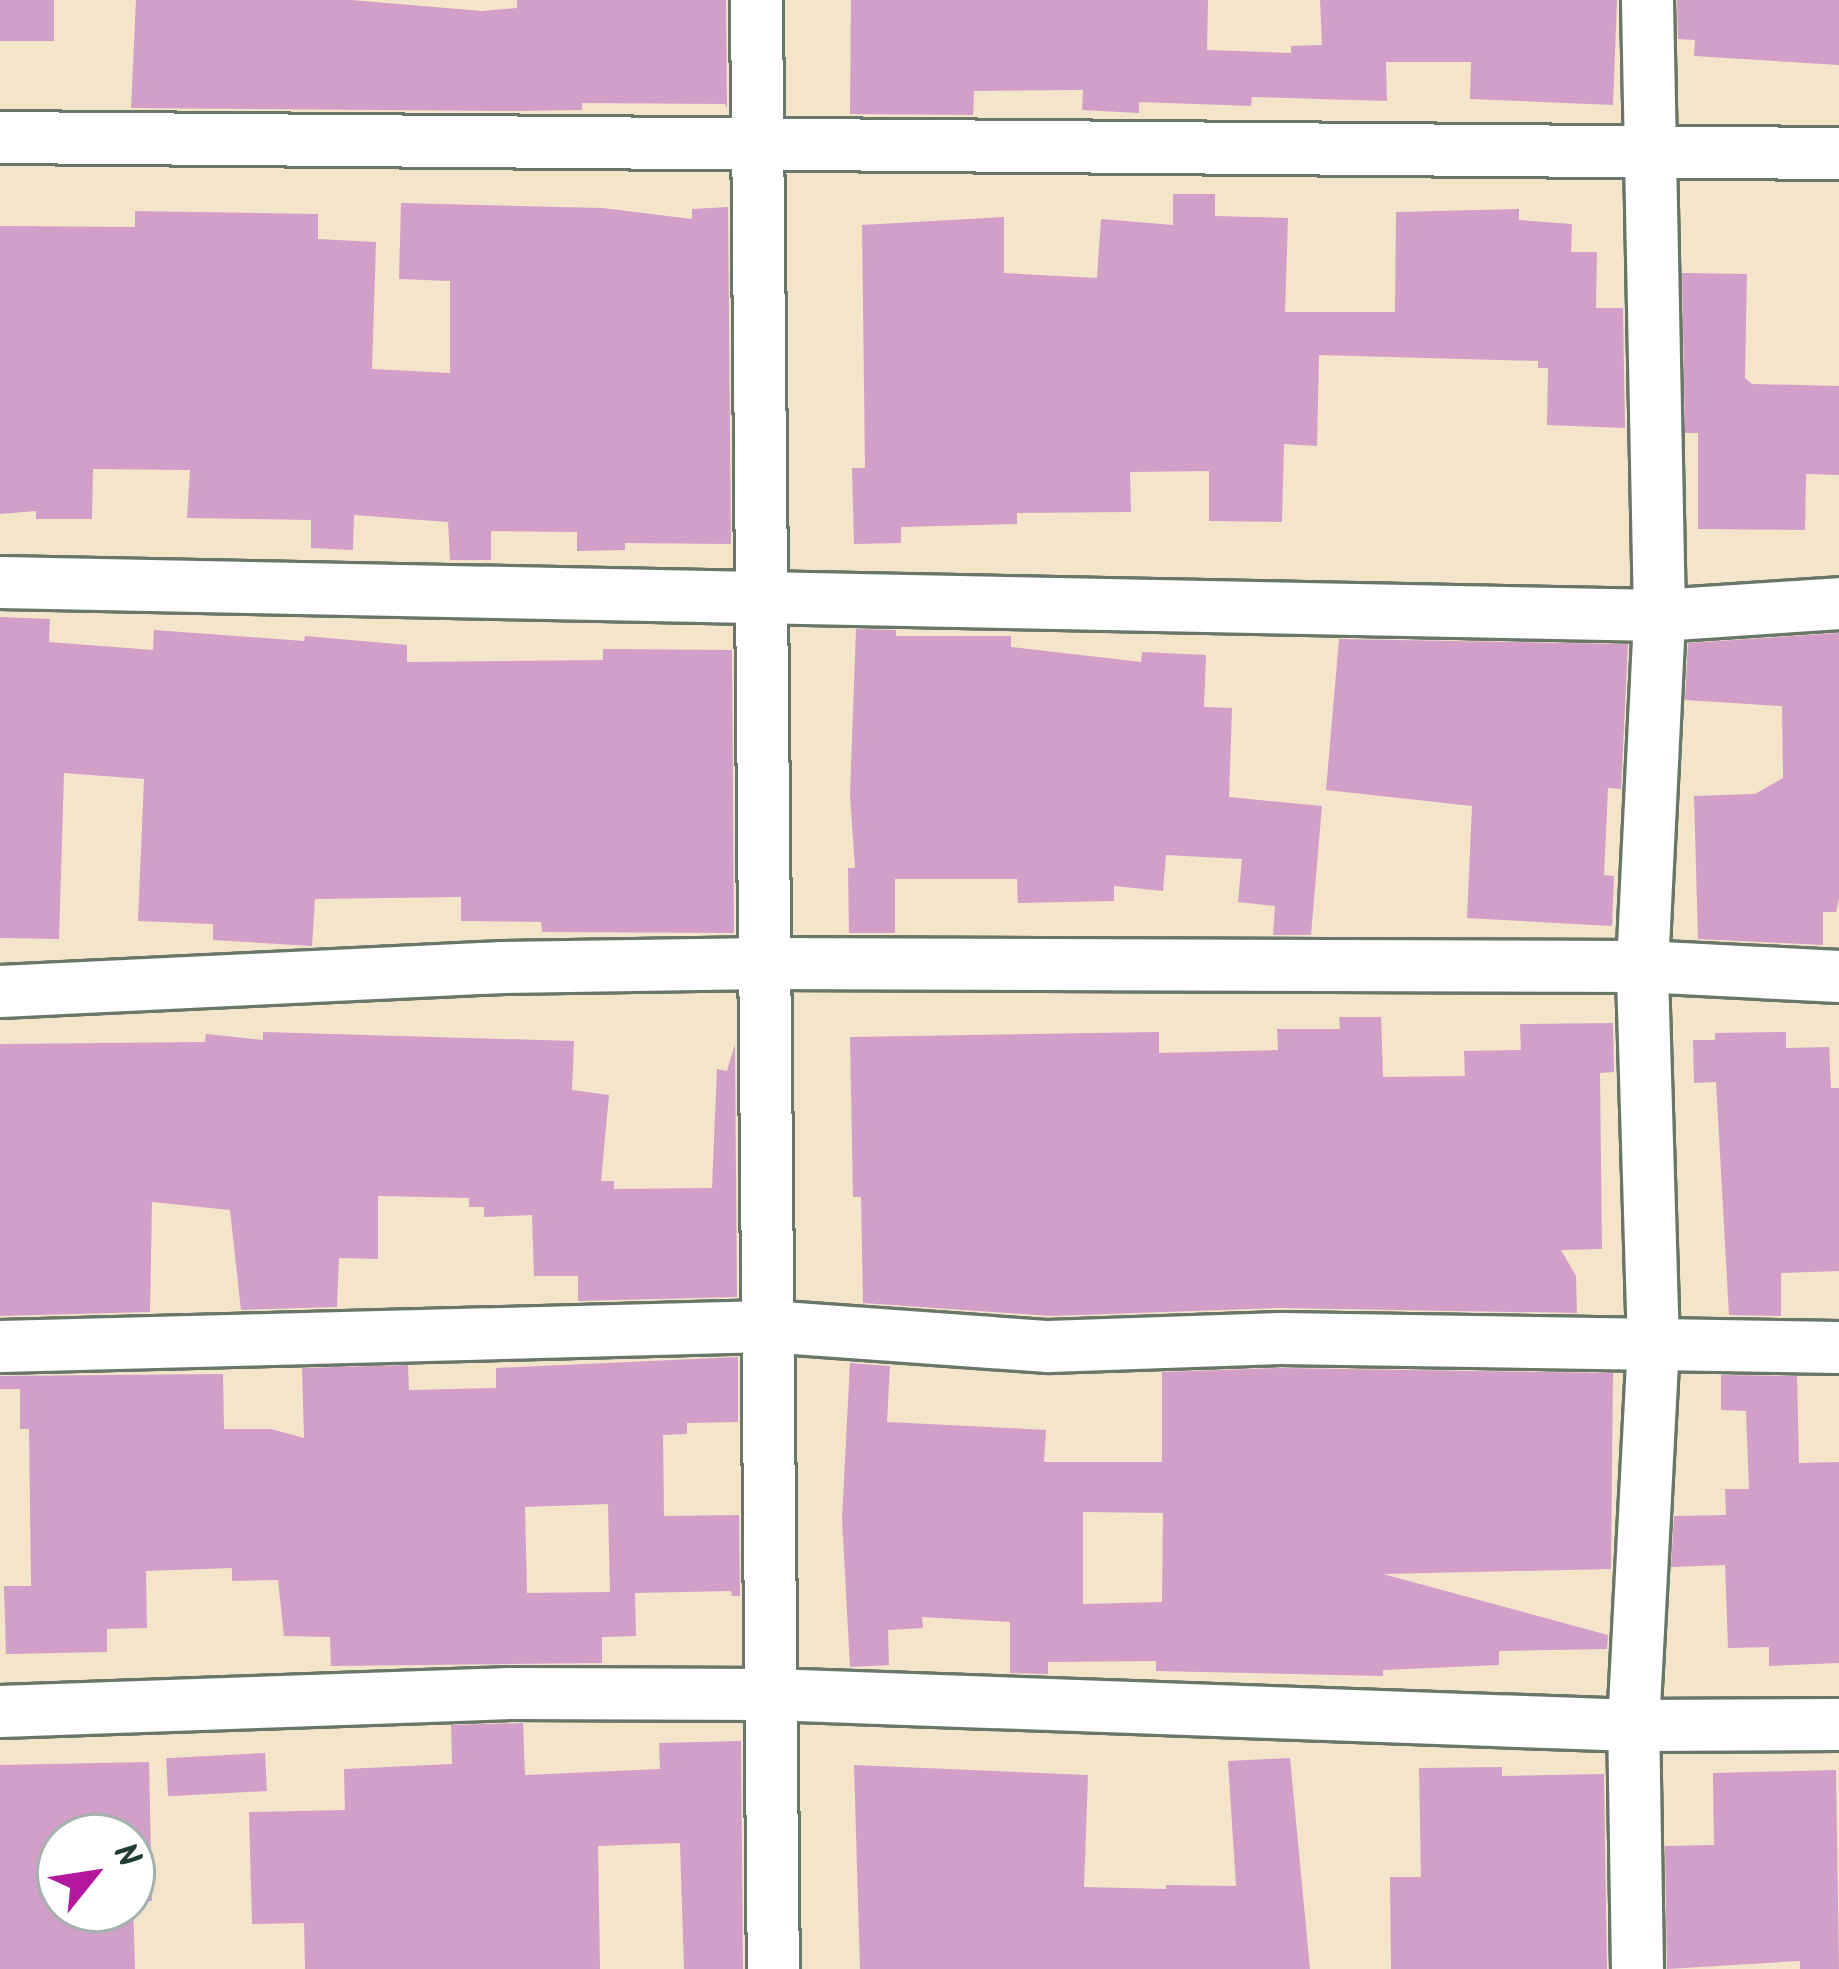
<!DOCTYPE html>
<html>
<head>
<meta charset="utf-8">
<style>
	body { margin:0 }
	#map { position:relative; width:1839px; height:1969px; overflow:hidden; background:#f3e4ca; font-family:Kalam,sans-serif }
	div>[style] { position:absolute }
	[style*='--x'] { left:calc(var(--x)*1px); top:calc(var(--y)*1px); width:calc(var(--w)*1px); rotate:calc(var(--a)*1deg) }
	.building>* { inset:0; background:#d29fc9; transform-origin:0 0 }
	.roads { filter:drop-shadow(3px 0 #697768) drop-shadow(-3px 0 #697768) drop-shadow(0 3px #697768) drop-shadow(0 -3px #697768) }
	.minor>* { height:51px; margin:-25.5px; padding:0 25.5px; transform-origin:25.5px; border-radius:25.5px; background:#fff }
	span { translate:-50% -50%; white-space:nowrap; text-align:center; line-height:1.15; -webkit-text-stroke:9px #fff; paint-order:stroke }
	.north { position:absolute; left:36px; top:1813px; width:120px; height:120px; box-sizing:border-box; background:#fff; border:3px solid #a5b1ae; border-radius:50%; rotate:60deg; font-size:33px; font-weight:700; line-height:48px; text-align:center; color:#1f3d34 }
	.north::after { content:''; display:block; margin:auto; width:42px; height:54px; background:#b5179e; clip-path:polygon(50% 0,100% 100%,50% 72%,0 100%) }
</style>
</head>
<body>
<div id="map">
	<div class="building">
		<i style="left:0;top:0;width:54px;height:41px"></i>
		<i style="clip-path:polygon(136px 0,351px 0,482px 11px,517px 8px,517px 0,726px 0,727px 109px,725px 104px,582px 103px,582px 110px,512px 111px,131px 108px)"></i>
		<i style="clip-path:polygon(851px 0,1208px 0,1207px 50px,1291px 53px,1291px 46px,1322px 45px,1320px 0,1617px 0,1613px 105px,1470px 99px,1471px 62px,1386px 62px,1387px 101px,1252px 97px,1251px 106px,1139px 102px,1139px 113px,1082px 110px,1083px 90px,974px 91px,973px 115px,850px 114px)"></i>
		<i style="clip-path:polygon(1677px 0,1839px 0,1839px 65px,1694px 56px,1695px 40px,1678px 39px)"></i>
		<i style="clip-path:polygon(1173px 194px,1215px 194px,1215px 216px,1288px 218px,1285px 312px,1395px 312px,1396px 212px,1519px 209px,1519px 220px,1572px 224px,1571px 252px,1597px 252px,1596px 308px,1623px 308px,1625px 428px,1547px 425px,1548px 368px,1538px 368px,1538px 361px,1319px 355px,1317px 446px,1284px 444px,1282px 522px,1209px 521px,1209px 471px,1130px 472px,1131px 512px,1017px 513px,1017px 524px,901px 527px,901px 543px,854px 544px,852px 468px,865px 468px,862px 225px,1004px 217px,1004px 273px,1097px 278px,1101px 219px,1173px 225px)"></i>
		<i style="clip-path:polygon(401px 203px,602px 208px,692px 219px,692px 209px,728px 207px,731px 544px,625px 543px,625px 550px,577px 551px,577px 532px,491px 531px,491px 560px,450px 560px,448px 522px,354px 515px,353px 550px,311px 548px,311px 520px,187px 518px,190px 470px,93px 469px,92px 519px,36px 519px,36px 511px,0 514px,0 226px,135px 227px,135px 211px,318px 214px,318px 239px,376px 242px,372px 369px,450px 373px,450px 281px,399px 279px)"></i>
		<i style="clip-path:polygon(1682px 273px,1747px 274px,1745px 378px,1752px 384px,1839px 386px,1839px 475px,1806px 474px,1805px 530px,1698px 529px,1698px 433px,1685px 433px)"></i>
		<i style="clip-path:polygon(0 617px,50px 619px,49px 642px,153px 650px,154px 630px,304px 641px,305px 636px,407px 645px,407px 662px,603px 660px,603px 649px,732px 650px,734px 933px,542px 932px,541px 922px,461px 921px,461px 897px,315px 899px,312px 946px,213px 940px,213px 924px,138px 921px,144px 779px,64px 773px,59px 939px,0 938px)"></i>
		<i style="clip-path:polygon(856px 629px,896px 630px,896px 636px,1011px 636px,1011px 647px,1141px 662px,1142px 652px,1206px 655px,1204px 707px,1232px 708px,1229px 797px,1322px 806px,1311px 935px,1273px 935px,1275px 906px,1238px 902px,1242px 859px,1166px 855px,1163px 891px,1114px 886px,1114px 901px,1018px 903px,1017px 879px,895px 879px,895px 933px,849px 933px,848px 868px,855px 868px,850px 795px)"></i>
		<i style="clip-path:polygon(1839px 633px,1839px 898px,1836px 912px,1823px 912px,1823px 945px,1698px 939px,1694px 796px,1755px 794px,1783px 778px,1782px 706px,1685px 700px,1688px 643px)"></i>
		<i style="clip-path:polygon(1339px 639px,1628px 644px,1621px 789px,1608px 788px,1604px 875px,1614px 876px,1612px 926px,1467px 918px,1472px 806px,1326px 790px)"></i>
		<i style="clip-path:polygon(1339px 1017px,1381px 1017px,1383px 1077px,1465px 1076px,1464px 1051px,1521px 1050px,1520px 1024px,1613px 1023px,1614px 1072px,1600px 1073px,1602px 1249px,1561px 1250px,1576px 1276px,1577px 1313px,1280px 1308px,1051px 1316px,863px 1303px,861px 1197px,853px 1197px,850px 1037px,1159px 1032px,1159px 1053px,1278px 1050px,1277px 1029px,1340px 1029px)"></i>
		<i style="clip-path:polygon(263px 1032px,574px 1041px,572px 1090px,609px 1095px,601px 1181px,614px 1181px,614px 1189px,712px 1188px,717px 1069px,727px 1071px,735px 1044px,737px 1297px,578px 1301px,578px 1276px,534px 1276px,532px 1215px,484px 1217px,484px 1207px,469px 1207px,469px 1198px,378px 1196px,378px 1259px,339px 1258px,337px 1307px,241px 1310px,230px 1210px,152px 1202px,150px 1312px,0 1316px,0 1044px,205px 1042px,206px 1034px,263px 1040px)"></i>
		<i style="clip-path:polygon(1786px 1032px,1786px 1048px,1829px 1047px,1831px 1088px,1839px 1088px,1839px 1271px,1781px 1273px,1781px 1316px,1729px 1315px,1716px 1082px,1694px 1083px,1693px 1040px,1715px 1040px,1715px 1033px)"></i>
		<i style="clip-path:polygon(evenodd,738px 1357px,738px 1422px,687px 1423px,687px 1434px,663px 1435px,664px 1516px,739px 1515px,740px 1596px,732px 1596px,731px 1591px,635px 1593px,636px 1636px,602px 1637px,602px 1663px,331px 1666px,330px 1637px,284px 1636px,278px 1580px,232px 1581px,232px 1568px,146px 1571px,147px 1628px,107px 1629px,107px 1652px,6px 1654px,4px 1586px,31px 1586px,29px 1429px,20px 1429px,20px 1389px,0 1389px,0 1376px,223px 1374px,224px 1429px,271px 1429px,304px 1438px,302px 1368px,408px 1365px,409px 1390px,496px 1388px,496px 1368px,738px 1357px,608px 1504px,610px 1592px,527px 1593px,525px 1507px,608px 1504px)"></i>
		<i style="clip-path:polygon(evenodd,850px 1363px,890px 1366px,887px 1422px,1046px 1430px,1044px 1462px,1162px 1462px,1162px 1372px,1280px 1368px,1613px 1373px,1611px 1569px,1383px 1574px,1608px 1635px,1607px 1649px,1499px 1651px,1499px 1665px,1383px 1670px,1383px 1676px,1156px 1671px,1156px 1661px,1048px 1662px,1048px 1674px,1010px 1673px,1010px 1622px,922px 1617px,923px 1628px,888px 1630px,889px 1665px,850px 1667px,842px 1518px,850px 1363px,1083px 1512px,1163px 1513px,1162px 1602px,1083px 1604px,1083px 1512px)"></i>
		<i style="clip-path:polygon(1721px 1375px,1797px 1376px,1799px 1463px,1839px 1462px,1839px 1663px,1769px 1666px,1769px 1647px,1728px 1648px,1725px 1565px,1671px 1567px,1674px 1516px,1726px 1515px,1725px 1489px,1749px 1489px,1746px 1411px,1721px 1410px)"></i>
		<i style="clip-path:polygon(523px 1723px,525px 1775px,660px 1769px,659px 1743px,741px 1741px,743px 1969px,684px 1969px,680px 1843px,598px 1846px,600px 1969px,305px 1969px,304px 1923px,252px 1924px,249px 1812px,345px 1810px,344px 1769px,452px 1764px,451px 1725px)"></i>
		<i style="left:265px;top:1753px;width:38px;height:99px;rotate:87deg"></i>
		<i style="clip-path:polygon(1290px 1758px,1310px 1969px,860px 1969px,854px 1765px,1088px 1775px,1084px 1887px,1166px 1889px,1166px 1885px,1236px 1886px,1228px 1761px)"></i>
		<i style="clip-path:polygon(evenodd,149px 1762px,152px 1901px,133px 1902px,135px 1969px,0 1969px,0 1765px,149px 1762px,60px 1837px,132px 1837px,132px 1909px,60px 1909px,60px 1837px)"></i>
		<i style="clip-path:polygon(1502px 1767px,1502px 1776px,1604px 1774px,1607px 1969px,1391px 1969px,1390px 1877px,1421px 1877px,1419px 1768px)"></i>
		<i style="clip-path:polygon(1836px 1770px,1839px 1969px,1800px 1969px,1800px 1961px,1667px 1969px,1665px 1846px,1714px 1845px,1713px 1773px)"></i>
	</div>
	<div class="roads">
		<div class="minor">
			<i style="--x:756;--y:0;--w:1969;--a:89.51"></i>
			<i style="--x:0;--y:137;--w:1839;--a:0.5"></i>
			<i style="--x:0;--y:582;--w:1659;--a:1.14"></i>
			<i style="--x:1659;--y:615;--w:180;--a:-3.8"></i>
			<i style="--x:0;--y:991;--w:503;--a:-2.74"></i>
			<i style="--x:502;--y:967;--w:262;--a:-0.9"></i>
			<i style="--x:764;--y:963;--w:878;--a:0.2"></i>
			<i style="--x:1642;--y:966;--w:197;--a:2.9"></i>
			<i style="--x:0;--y:1346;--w:767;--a:-1.49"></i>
			<i style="--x:767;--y:1326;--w:282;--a:4.1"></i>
			<i style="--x:1048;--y:1346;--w:232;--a:-2"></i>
			<i style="--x:1280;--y:1338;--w:559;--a:0.92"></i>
			<i style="--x:0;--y:1711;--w:510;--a:-2.02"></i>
			<i style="--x:510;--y:1693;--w:260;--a:0.2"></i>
			<i style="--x:770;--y:1694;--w:864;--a:2.06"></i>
			<i style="--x:1633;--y:1725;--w:206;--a:-0.3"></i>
			<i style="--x:1637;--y:1969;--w:244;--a:-90.9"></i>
			<i style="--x:1633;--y:1725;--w:381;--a:-87"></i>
			<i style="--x:1653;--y:1345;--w:379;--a:-91.7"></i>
			<i style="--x:1642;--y:966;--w:351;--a:-87.2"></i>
			<i style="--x:1659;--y:615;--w:615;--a:-91.12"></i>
		</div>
	</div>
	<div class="north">N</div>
</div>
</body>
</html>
